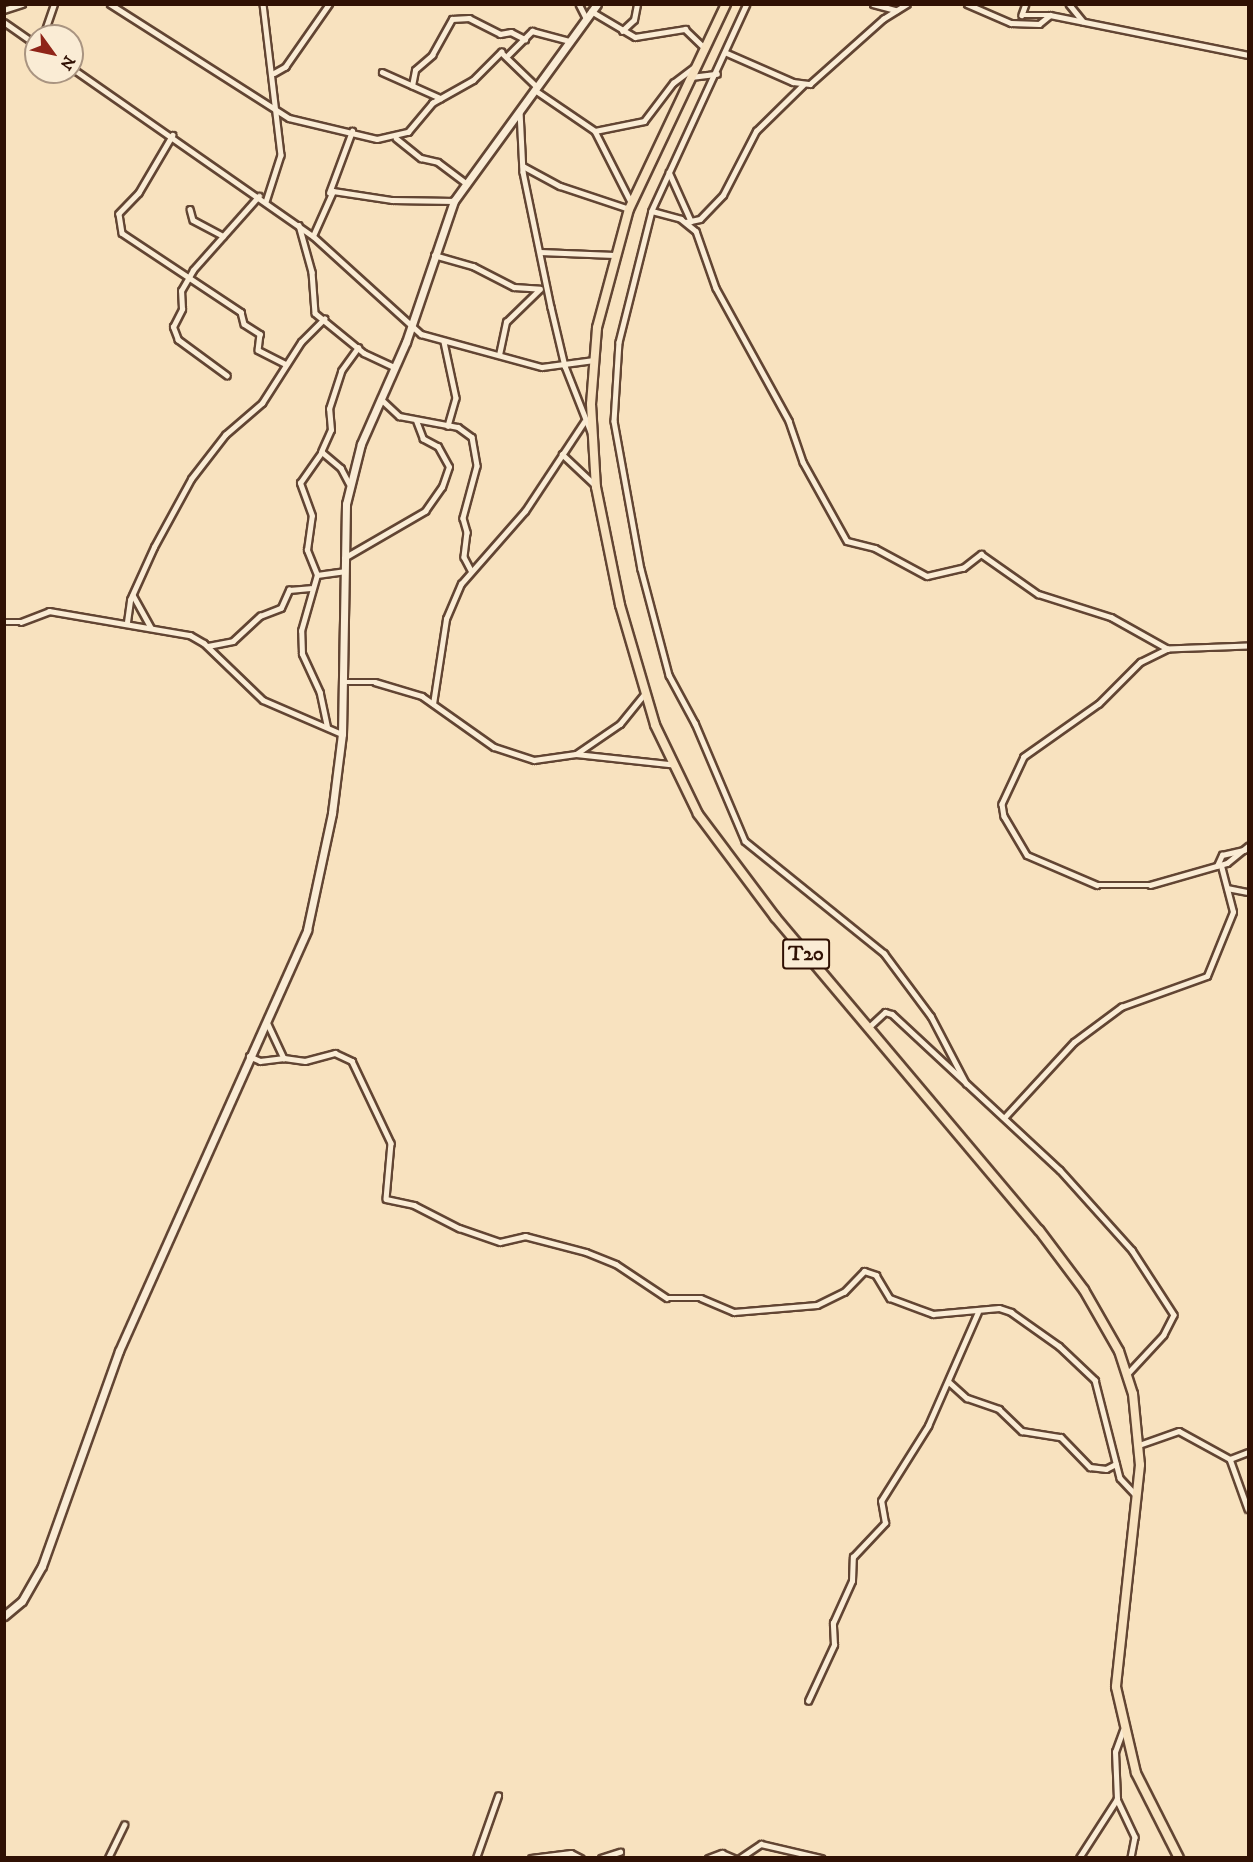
<!DOCTYPE html>
<html>
<head>
<meta charset="utf-8">
<style>
	body { margin:0 }
	#map { position:relative; width:1253px; height:1862px; overflow:hidden; background:#f8e2bf; font-family:"IM FELL DW Pica",serif }
	div>[style] { position:absolute }
	[style*='--x'] { left:calc(var(--x)*1px); top:calc(var(--y)*1px); width:calc(var(--w)*1px); rotate:calc(var(--a)*1deg) }
	.roads { filter:drop-shadow(2px 0 #624533) drop-shadow(-2px 0 #624533) drop-shadow(0 2px #624533) drop-shadow(0 -2px #624533) }
	.street>* { height:4.5px; margin:-2.25px; padding:0 2.25px; transform-origin:2.25px; border-radius:2.25px; background:#faecd5 }
	.secondary>* { height:7px; margin:-3.5px; padding:0 3.5px; transform-origin:3.5px; border-radius:3.5px; background:#faecd5 }
	.primary>* { height:8px; margin:-4px; padding:0 4px; transform-origin:4px; border-radius:4px; background:#f8e2bf }
	span { translate:-50% -50%; white-space:nowrap; text-align:center; line-height:1.15; -webkit-text-stroke:6px #faecd5; paint-order:stroke }
	.shield-label span { padding:2px 4px; background:#faecd5; border:2px solid; border-radius:4px; -webkit-text-stroke-width:0 }
	.shield-label { font-size:20px; color:#301104; font-weight:700 }
	.frame { position:absolute; inset:0; border:6px solid #301104; pointer-events:none }
	.north { position:absolute; left:24px; top:24px; width:60px; height:60px; box-sizing:border-box; background:#faecd5; border:2px solid #a99481; border-radius:50%; rotate:123deg; font-size:16px; font-weight:700; line-height:24px; text-align:center; color:#301104 }
	.north::after { content:''; display:block; margin:auto; width:21px; height:27px; background:#8f2418; clip-path:polygon(50% 0,100% 100%,50% 72%,0 100%) }
</style>
</head>
<body>
<div id="map">
	<div class="roads">
		<div class="street">
			<i style="--x:110;--y:4;--w:212;--a:32.5"></i>
			<i style="--x:289;--y:118;--w:90;--a:13.4"></i>
			<i style="--x:377;--y:139;--w:32;--a:-13"></i>
			<i style="--x:408;--y:132;--w:38;--a:-50"></i>
			<i style="--x:432;--y:103;--w:47;--a:-29.3"></i>
			<i style="--x:473;--y:80;--w:40;--a:-45"></i>
			<i style="--x:501;--y:52;--w:47;--a:44.1"></i>
			<i style="--x:263;--y:4;--w:152;--a:83.2"></i>
			<i style="--x:281;--y:155;--w:49;--a:107.7"></i>
			<i style="--x:579;--y:4;--w:16;--a:63"></i>
			<i style="--x:747;--y:4;--w:228;--a:114.7"></i>
			<i style="--x:652;--y:211;--w:135;--a:104.1"></i>
			<i style="--x:619;--y:342;--w:79;--a:93.6"></i>
			<i style="--x:614;--y:421;--w:150;--a:79.7"></i>
			<i style="--x:641;--y:569;--w:110;--a:75.2"></i>
			<i style="--x:669;--y:675;--w:55;--a:61.6"></i>
			<i style="--x:695;--y:723;--w:128;--a:67"></i>
			<i style="--x:745;--y:841;--w:179;--a:38.9"></i>
			<i style="--x:884;--y:953;--w:79;--a:53.3"></i>
			<i style="--x:931;--y:1016;--w:76;--a:62.4"></i>
			<i style="--x:873;--y:4;--w:24;--a:15"></i>
			<i style="--x:967;--y:4;--w:48;--a:23.4"></i>
			<i style="--x:1011;--y:23;--w:28;--a:2"></i>
			<i style="--x:1039;--y:24;--w:14;--a:-39"></i>
			<i style="--x:1050;--y:15;--w:202;--a:11.4"></i>
			<i style="--x:1026;--y:4;--w:12;--a:110"></i>
			<i style="--x:1022;--y:15;--w:28;--a:0"></i>
			<i style="--x:1069;--y:4;--w:22;--a:51"></i>
			<i style="--x:4;--y:10;--w:19;--a:-18"></i>
			<i style="--x:591;--y:11;--w:51;--a:30.6"></i>
			<i style="--x:635;--y:37;--w:51;--a:-9.1"></i>
			<i style="--x:685;--y:29;--w:28;--a:44"></i>
			<i style="--x:4;--y:22;--w:39;--a:35"></i>
			<i style="--x:622;--y:31;--w:16;--a:-43"></i>
			<i style="--x:634;--y:20;--w:16;--a:-79"></i>
			<i style="--x:43;--y:36;--w:34;--a:-71"></i>
			<i style="--x:727;--y:53;--w:72;--a:23.7"></i>
			<i style="--x:793;--y:82;--w:17;--a:7"></i>
			<i style="--x:810;--y:84;--w:98;--a:-41.7"></i>
			<i style="--x:883;--y:19;--w:28;--a:-32"></i>
			<i style="--x:508;--y:55;--w:34;--a:-45"></i>
			<i style="--x:532;--y:31;--w:38;--a:15"></i>
			<i style="--x:72;--y:68;--w:294;--a:34.9"></i>
			<i style="--x:313;--y:236;--w:146;--a:42.2"></i>
			<i style="--x:421;--y:334;--w:125;--a:15.3"></i>
			<i style="--x:542;--y:367;--w:52;--a:-7.7"></i>
			<i style="--x:382;--y:72;--w:64;--a:24.1"></i>
			<i style="--x:274;--y:73;--w:13;--a:-29"></i>
			<i style="--x:285;--y:67;--w:77;--a:-55.1"></i>
			<i style="--x:691;--y:77;--w:26;--a:-7"></i>
			<i style="--x:412;--y:86;--w:16;--a:-79"></i>
			<i style="--x:415;--y:70;--w:23;--a:-41"></i>
			<i style="--x:432;--y:55;--w:41;--a:-60.9"></i>
			<i style="--x:452;--y:19;--w:17;--a:-3"></i>
			<i style="--x:469;--y:18;--w:35;--a:27"></i>
			<i style="--x:500;--y:34;--w:11;--a:-10"></i>
			<i style="--x:511;--y:32;--w:16;--a:27"></i>
			<i style="--x:535;--y:90;--w:73;--a:34.3"></i>
			<i style="--x:595;--y:131;--w:80;--a:63.1"></i>
			<i style="--x:520;--y:111;--w:61;--a:87.2"></i>
			<i style="--x:523;--y:172;--w:138;--a:78.3"></i>
			<i style="--x:551;--y:307;--w:61;--a:76.7"></i>
			<i style="--x:565;--y:366;--w:71;--a:68.5"></i>
			<i style="--x:595;--y:131;--w:50;--a:-11.5"></i>
			<i style="--x:644;--y:121;--w:48;--a:-52.7"></i>
			<i style="--x:673;--y:83;--w:26;--a:-37"></i>
			<i style="--x:173;--y:135;--w:67;--a:120.4"></i>
			<i style="--x:139;--y:193;--w:29;--a:134"></i>
			<i style="--x:119;--y:214;--w:19;--a:81"></i>
			<i style="--x:122;--y:233;--w:143;--a:33.6"></i>
			<i style="--x:241;--y:312;--w:12;--a:76"></i>
			<i style="--x:244;--y:324;--w:19;--a:32"></i>
			<i style="--x:260;--y:334;--w:16;--a:97"></i>
			<i style="--x:258;--y:350;--w:31;--a:27"></i>
			<i style="--x:396;--y:138;--w:32;--a:39"></i>
			<i style="--x:421;--y:158;--w:17;--a:13"></i>
			<i style="--x:438;--y:162;--w:34;--a:37"></i>
			<i style="--x:523;--y:166;--w:42;--a:28.4"></i>
			<i style="--x:560;--y:186;--w:73;--a:18.4"></i>
			<i style="--x:669;--y:172;--w:54;--a:65.8"></i>
			<i style="--x:329;--y:193;--w:66;--a:-69.6"></i>
			<i style="--x:190;--y:209;--w:11;--a:75"></i>
			<i style="--x:193;--y:220;--w:34;--a:28"></i>
			<i style="--x:652;--y:211;--w:30;--a:15"></i>
			<i style="--x:681;--y:219;--w:19;--a:39"></i>
			<i style="--x:696;--y:231;--w:60;--a:70.7"></i>
			<i style="--x:716;--y:288;--w:152;--a:61.2"></i>
			<i style="--x:789;--y:421;--w:43;--a:71.1"></i>
			<i style="--x:803;--y:462;--w:90;--a:60.9"></i>
			<i style="--x:847;--y:541;--w:29;--a:14"></i>
			<i style="--x:875;--y:548;--w:59;--a:28.3"></i>
			<i style="--x:927;--y:576;--w:37;--a:-13"></i>
			<i style="--x:963;--y:568;--w:23;--a:-38"></i>
			<i style="--x:981;--y:554;--w:70;--a:35.1"></i>
			<i style="--x:1038;--y:594;--w:77;--a:17.5"></i>
			<i style="--x:1111;--y:617;--w:65;--a:29.3"></i>
			<i style="--x:686;--y:222;--w:14;--a:-12"></i>
			<i style="--x:700;--y:219;--w:33;--a:-46"></i>
			<i style="--x:723;--y:195;--w:72;--a:-62.7"></i>
			<i style="--x:756;--y:131;--w:66;--a:-44.4"></i>
			<i style="--x:299;--y:225;--w:49;--a:74.5"></i>
			<i style="--x:312;--y:272;--w:41;--a:85.8"></i>
			<i style="--x:315;--y:313;--w:63;--a:39.2"></i>
			<i style="--x:364;--y:353;--w:33;--a:25"></i>
			<i style="--x:313;--y:236;--w:49;--a:-66"></i>
			<i style="--x:333;--y:191;--w:60;--a:8.7"></i>
			<i style="--x:392;--y:200;--w:62;--a:0.9"></i>
			<i style="--x:540;--y:252;--w:74;--a:2.3"></i>
			<i style="--x:434;--y:255;--w:41;--a:15.8"></i>
			<i style="--x:473;--y:266;--w:46;--a:27.1"></i>
			<i style="--x:514;--y:287;--w:26;--a:4"></i>
			<i style="--x:444;--y:342;--w:57;--a:77.9"></i>
			<i style="--x:456;--y:398;--w:29;--a:106"></i>
			<i style="--x:499;--y:355;--w:34;--a:-78"></i>
			<i style="--x:506;--y:322;--w:46;--a:-44.1"></i>
			<i style="--x:227;--y:376;--w:61;--a:-143.7"></i>
			<i style="--x:178;--y:340;--w:14;--a:-111"></i>
			<i style="--x:173;--y:327;--w:20;--a:-63"></i>
			<i style="--x:182;--y:309;--w:18;--a:-93"></i>
			<i style="--x:181;--y:291;--w:24;--a:-60"></i>
			<i style="--x:193;--y:270;--w:99;--a:-48.3"></i>
			<i style="--x:381;--y:399;--w:25;--a:43"></i>
			<i style="--x:399;--y:416;--w:60;--a:10.6"></i>
			<i style="--x:458;--y:427;--w:17;--a:36"></i>
			<i style="--x:472;--y:437;--w:29;--a:80"></i>
			<i style="--x:477;--y:466;--w:54;--a:105.1"></i>
			<i style="--x:463;--y:518;--w:15;--a:74"></i>
			<i style="--x:467;--y:532;--w:25;--a:97"></i>
			<i style="--x:464;--y:557;--w:15;--a:62"></i>
			<i style="--x:321;--y:452;--w:24;--a:-66"></i>
			<i style="--x:331;--y:430;--w:21;--a:-95"></i>
			<i style="--x:329;--y:409;--w:40;--a:-72"></i>
			<i style="--x:341;--y:371;--w:29;--a:-54"></i>
			<i style="--x:562;--y:454;--w:44;--a:43.2"></i>
			<i style="--x:344;--y:558;--w:94;--a:-30.1"></i>
			<i style="--x:425;--y:511;--w:29;--a:-55"></i>
			<i style="--x:442;--y:487;--w:21;--a:-71"></i>
			<i style="--x:449;--y:467;--w:23;--a:-119"></i>
			<i style="--x:438;--y:447;--w:17;--a:-152"></i>
			<i style="--x:423;--y:439;--w:19;--a:-111"></i>
			<i style="--x:317;--y:575;--w:27;--a:-112"></i>
			<i style="--x:307;--y:550;--w:34;--a:-82"></i>
			<i style="--x:312;--y:516;--w:35;--a:-110"></i>
			<i style="--x:300;--y:483;--w:38;--a:-55"></i>
			<i style="--x:322;--y:452;--w:25;--a:40"></i>
			<i style="--x:341;--y:468;--w:17;--a:62"></i>
			<i style="--x:133;--y:595;--w:37;--a:61"></i>
			<i style="--x:4;--y:622;--w:17;--a:0"></i>
			<i style="--x:21;--y:622;--w:30;--a:-21"></i>
			<i style="--x:49;--y:611;--w:143;--a:9.7"></i>
			<i style="--x:190;--y:635;--w:16;--a:30"></i>
			<i style="--x:204;--y:643;--w:82;--a:44"></i>
			<i style="--x:263;--y:700;--w:86;--a:23.3"></i>
			<i style="--x:127;--y:622;--w:22;--a:-82"></i>
			<i style="--x:130;--y:600;--w:58;--a:-65.6"></i>
			<i style="--x:154;--y:547;--w:77;--a:-61.4"></i>
			<i style="--x:191;--y:479;--w:56;--a:-52.3"></i>
			<i style="--x:225;--y:435;--w:49;--a:-40.9"></i>
			<i style="--x:262;--y:403;--w:72;--a:-57.4"></i>
			<i style="--x:301;--y:342;--w:33;--a:-45"></i>
			<i style="--x:208;--y:646;--w:25;--a:-11"></i>
			<i style="--x:233;--y:641;--w:37;--a:-43"></i>
			<i style="--x:260;--y:616;--w:22;--a:-21"></i>
			<i style="--x:281;--y:608;--w:20;--a:-66"></i>
			<i style="--x:289;--y:590;--w:21;--a:-5"></i>
			<i style="--x:1248;--y:646;--w:80;--a:177.9"></i>
			<i style="--x:1168;--y:649;--w:30;--a:154"></i>
			<i style="--x:1141;--y:662;--w:59;--a:135"></i>
			<i style="--x:1099;--y:704;--w:92;--a:144.8"></i>
			<i style="--x:1024;--y:757;--w:52;--a:115.1"></i>
			<i style="--x:1002;--y:804;--w:12;--a:81"></i>
			<i style="--x:1004;--y:816;--w:45;--a:59.5"></i>
			<i style="--x:1027;--y:855;--w:76;--a:23.2"></i>
			<i style="--x:1097;--y:885;--w:53;--a:0"></i>
			<i style="--x:1150;--y:885;--w:80;--a:-15.9"></i>
			<i style="--x:1227;--y:863;--w:27;--a:-39"></i>
			<i style="--x:343;--y:682;--w:32;--a:0"></i>
			<i style="--x:375;--y:682;--w:49;--a:16.6"></i>
			<i style="--x:422;--y:696;--w:88;--a:35.3"></i>
			<i style="--x:494;--y:747;--w:42;--a:18"></i>
			<i style="--x:534;--y:760;--w:42;--a:-8.1"></i>
			<i style="--x:576;--y:754;--w:95;--a:6.1"></i>
			<i style="--x:433;--y:704;--w:86;--a:-81.3"></i>
			<i style="--x:446;--y:619;--w:38;--a:-67"></i>
			<i style="--x:461;--y:584;--w:97;--a:-48.8"></i>
			<i style="--x:525;--y:511;--w:107;--a:-56.5"></i>
			<i style="--x:327;--y:727;--w:35;--a:-102"></i>
			<i style="--x:320;--y:693;--w:43;--a:-114.8"></i>
			<i style="--x:302;--y:654;--w:23;--a:-92"></i>
			<i style="--x:301;--y:631;--w:58;--a:-74.1"></i>
			<i style="--x:317;--y:575;--w:27;--a:-8"></i>
			<i style="--x:576;--y:754;--w:53;--a:-34.3"></i>
			<i style="--x:620;--y:724;--w:38;--a:-51"></i>
			<i style="--x:1217;--y:866;--w:12;--a:-66"></i>
			<i style="--x:1222;--y:855;--w:23;--a:-13"></i>
			<i style="--x:1227;--y:888;--w:21;--a:11"></i>
			<i style="--x:267;--y:1022;--w:40;--a:65"></i>
			<i style="--x:284;--y:1058;--w:21;--a:8"></i>
			<i style="--x:305;--y:1061;--w:31;--a:-15"></i>
			<i style="--x:335;--y:1053;--w:19;--a:25"></i>
			<i style="--x:352;--y:1061;--w:91;--a:64.6"></i>
			<i style="--x:391;--y:1143;--w:56;--a:95.1"></i>
			<i style="--x:386;--y:1199;--w:29;--a:12"></i>
			<i style="--x:414;--y:1205;--w:51;--a:27.1"></i>
			<i style="--x:459;--y:1228;--w:43;--a:18.9"></i>
			<i style="--x:500;--y:1242;--w:26;--a:-13"></i>
			<i style="--x:525;--y:1236;--w:63;--a:14.7"></i>
			<i style="--x:586;--y:1252;--w:32;--a:22"></i>
			<i style="--x:616;--y:1264;--w:61;--a:33.7"></i>
			<i style="--x:667;--y:1298;--w:34;--a:0"></i>
			<i style="--x:701;--y:1298;--w:36;--a:23"></i>
			<i style="--x:734;--y:1312;--w:83;--a:-4.8"></i>
			<i style="--x:817;--y:1305;--w:30;--a:-26"></i>
			<i style="--x:844;--y:1292;--w:29;--a:-46"></i>
			<i style="--x:864;--y:1271;--w:13;--a:18"></i>
			<i style="--x:876;--y:1275;--w:27;--a:59"></i>
			<i style="--x:890;--y:1298;--w:46;--a:20.4"></i>
			<i style="--x:933;--y:1314;--w:66;--a:-5.2"></i>
			<i style="--x:999;--y:1308;--w:13;--a:18"></i>
			<i style="--x:1011;--y:1312;--w:59;--a:35.3"></i>
			<i style="--x:1059;--y:1346;--w:50;--a:43.4"></i>
			<i style="--x:1095;--y:1380;--w:101;--a:75.7"></i>
			<i style="--x:1120;--y:1478;--w:25;--a:47"></i>
			<i style="--x:868;--y:1028;--w:23;--a:-43"></i>
			<i style="--x:885;--y:1012;--w:7;--a:16"></i>
			<i style="--x:892;--y:1014;--w:229;--a:42.9"></i>
			<i style="--x:1060;--y:1170;--w:108;--a:48"></i>
			<i style="--x:1132;--y:1250;--w:77;--a:57.1"></i>
			<i style="--x:1174;--y:1315;--w:22;--a:117"></i>
			<i style="--x:1164;--y:1335;--w:54;--a:132.8"></i>
			<i style="--x:249;--y:1056;--w:12;--a:24"></i>
			<i style="--x:260;--y:1061;--w:24;--a:-7"></i>
			<i style="--x:1004;--y:1118;--w:103;--a:-47.4"></i>
			<i style="--x:1074;--y:1042;--w:59;--a:-36.7"></i>
			<i style="--x:1121;--y:1007;--w:91;--a:-19.8"></i>
			<i style="--x:1207;--y:976;--w:69;--a:-67.9"></i>
			<i style="--x:1233;--y:912;--w:48;--a:-104.6"></i>
			<i style="--x:949;--y:1382;--w:24;--a:42"></i>
			<i style="--x:967;--y:1398;--w:34;--a:19"></i>
			<i style="--x:999;--y:1409;--w:32;--a:44"></i>
			<i style="--x:1022;--y:1431;--w:39;--a:9"></i>
			<i style="--x:1061;--y:1437;--w:42;--a:46"></i>
			<i style="--x:1090;--y:1467;--w:16;--a:7"></i>
			<i style="--x:1106;--y:1469;--w:11;--a:-27"></i>
			<i style="--x:1139;--y:1445;--w:42;--a:-19.3"></i>
			<i style="--x:1179;--y:1431;--w:58;--a:28.8"></i>
			<i style="--x:1230;--y:1459;--w:19;--a:-21"></i>
			<i style="--x:1230;--y:1459;--w:53;--a:70.2"></i>
			<i style="--x:808;--y:1701;--w:62;--a:-65.1"></i>
			<i style="--x:834;--y:1645;--w:22;--a:-93"></i>
			<i style="--x:833;--y:1623;--w:46;--a:-65.7"></i>
			<i style="--x:852;--y:1581;--w:24;--a:-88"></i>
			<i style="--x:853;--y:1557;--w:47;--a:-46.7"></i>
			<i style="--x:885;--y:1523;--w:22;--a:-100"></i>
			<i style="--x:881;--y:1501;--w:89;--a:-57.9"></i>
			<i style="--x:928;--y:1426;--w:124;--a:-66.3"></i>
			<i style="--x:1117;--y:1799;--w:42;--a:64.7"></i>
			<i style="--x:1135;--y:1837;--w:21;--a:101"></i>
			<i style="--x:108;--y:1858;--w:37;--a:-64"></i>
			<i style="--x:476;--y:1858;--w:66;--a:-70.5"></i>
			<i style="--x:531;--y:1858;--w:40;--a:-7.1"></i>
			<i style="--x:571;--y:1853;--w:11;--a:27"></i>
			<i style="--x:601;--y:1858;--w:20;--a:-18"></i>
			<i style="--x:708;--y:1858;--w:15;--a:-20"></i>
			<i style="--x:722;--y:1853;--w:13;--a:23"></i>
			<i style="--x:740;--y:1858;--w:25;--a:-34"></i>
			<i style="--x:761;--y:1844;--w:62;--a:13.1"></i>
			<i style="--x:1079;--y:1858;--w:70;--a:-57.2"></i>
			<i style="--x:1117;--y:1799;--w:47;--a:-92.4"></i>
			<i style="--x:1115;--y:1752;--w:23;--a:-70"></i>
		</div>
		<div class="secondary">
			<i style="--x:4;--y:1616;--w:23;--a:-40"></i>
			<i style="--x:22;--y:1601;--w:40;--a:-60.3"></i>
			<i style="--x:42;--y:1566;--w:228;--a:-70.3"></i>
			<i style="--x:119;--y:1351;--w:461;--a:-65.9"></i>
			<i style="--x:307;--y:930;--w:120;--a:-77.9"></i>
			<i style="--x:332;--y:813;--w:80;--a:-82.8"></i>
			<i style="--x:342;--y:734;--w:230;--a:-89"></i>
			<i style="--x:346;--y:504;--w:62;--a:-76"></i>
			<i style="--x:361;--y:444;--w:111;--a:-66.2"></i>
			<i style="--x:406;--y:342;--w:149;--a:-71.2"></i>
			<i style="--x:454;--y:201;--w:243;--a:-54"></i>
		</div>
		<div class="primary">
			<i style="--x:726;--y:4;--w:227;--a:115.3"></i>
			<i style="--x:629;--y:209;--w:123;--a:105.1"></i>
			<i style="--x:597;--y:328;--w:76;--a:94.5"></i>
			<i style="--x:591;--y:404;--w:83;--a:86.6"></i>
			<i style="--x:596;--y:487;--w:120;--a:78.5"></i>
			<i style="--x:620;--y:605;--w:125;--a:73.7"></i>
			<i style="--x:655;--y:725;--w:99;--a:64.2"></i>
			<i style="--x:698;--y:814;--w:129;--a:53.2"></i>
			<i style="--x:775;--y:917;--w:409;--a:49.9"></i>
			<i style="--x:1039;--y:1230;--w:75;--a:53.1"></i>
			<i style="--x:1084;--y:1290;--w:70;--a:60.2"></i>
			<i style="--x:1119;--y:1351;--w:45;--a:72"></i>
			<i style="--x:1133;--y:1394;--w:71;--a:84.4"></i>
			<i style="--x:1140;--y:1465;--w:223;--a:96.2"></i>
			<i style="--x:1116;--y:1687;--w:88;--a:76.9"></i>
			<i style="--x:1136;--y:1773;--w:95;--a:63.2"></i>
		</div>
	</div>
	<div class="shield-label">
		<span style="left:806px;top:954px">T20</span>
	</div>
	<div class="frame"></div>
	<div class="north">N</div>
</div>
</body>
</html>
